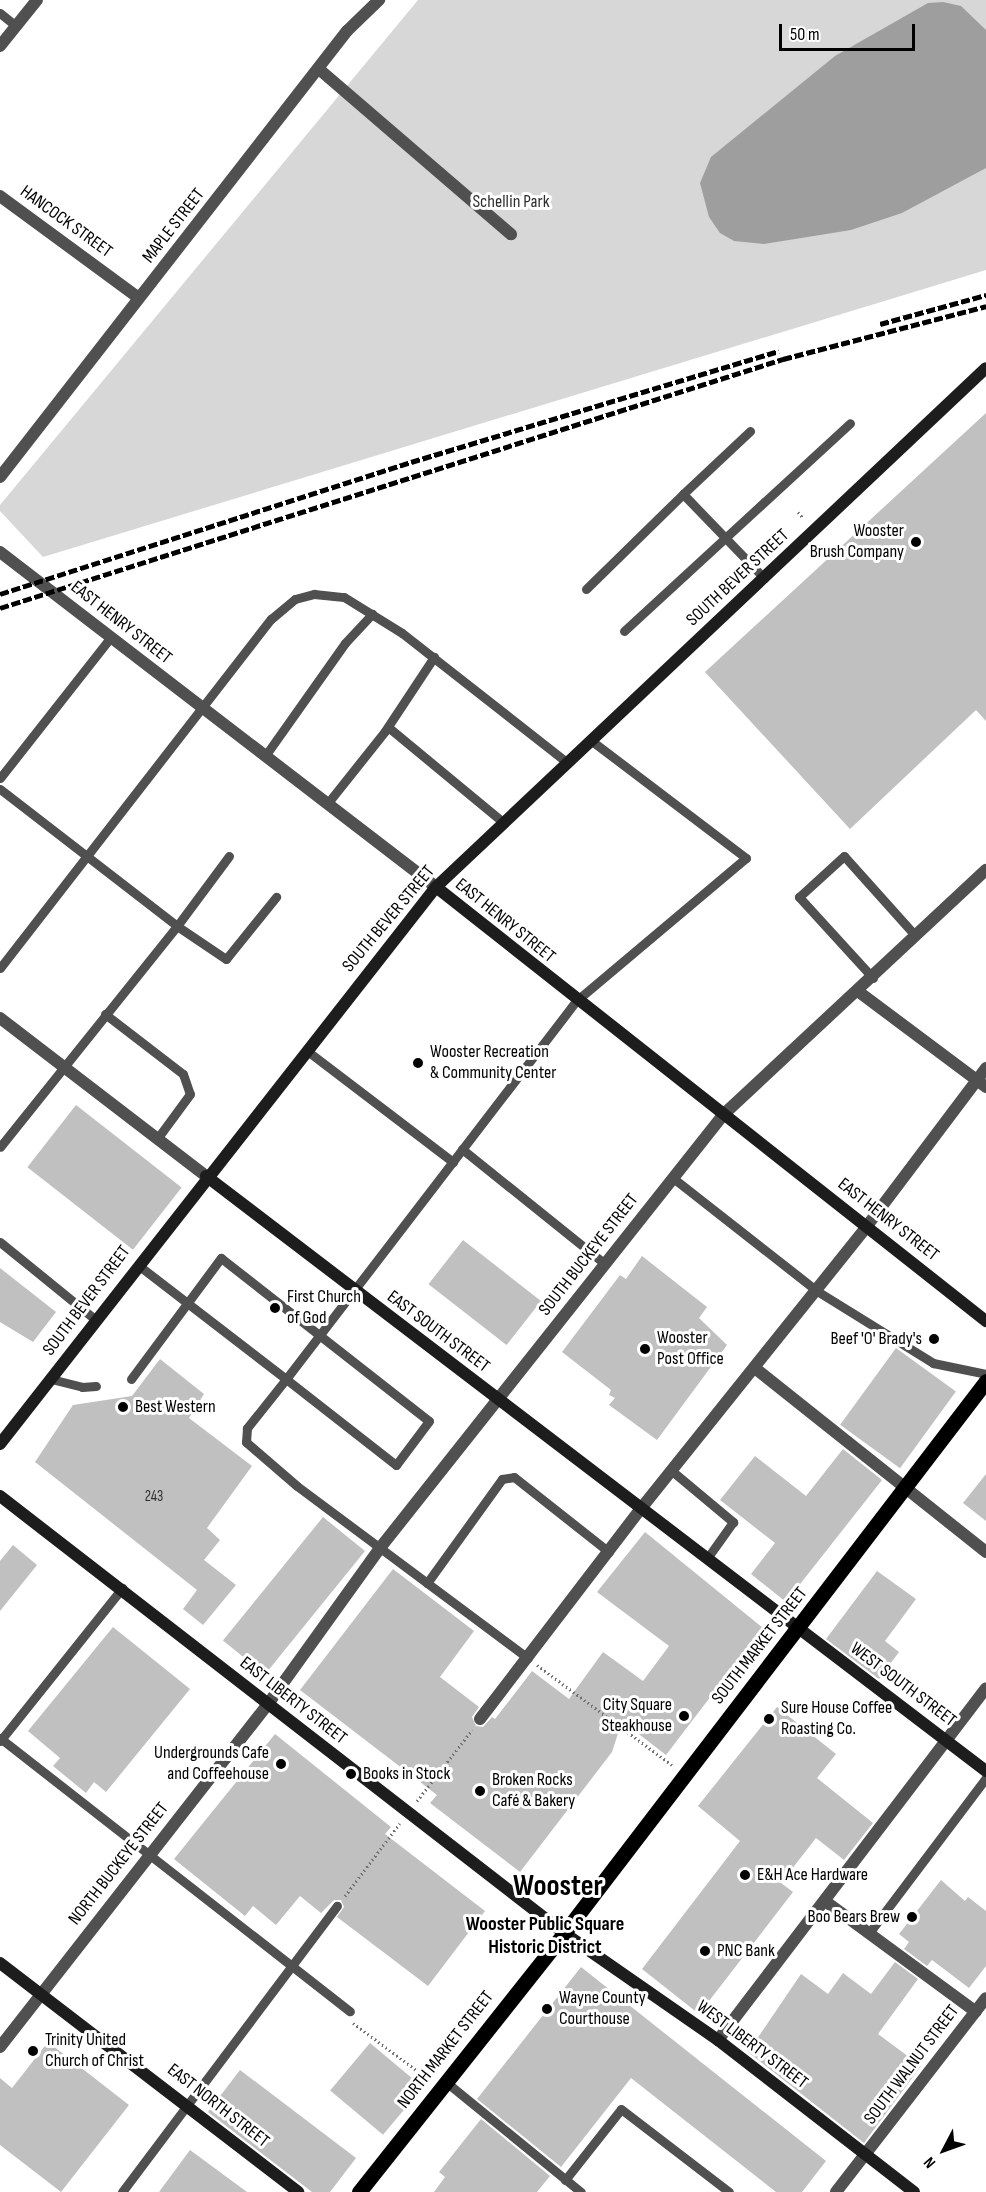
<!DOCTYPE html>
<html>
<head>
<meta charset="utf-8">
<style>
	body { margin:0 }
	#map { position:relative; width:986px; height:2192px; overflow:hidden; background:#fff; font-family:"Sofia Sans Condensed",sans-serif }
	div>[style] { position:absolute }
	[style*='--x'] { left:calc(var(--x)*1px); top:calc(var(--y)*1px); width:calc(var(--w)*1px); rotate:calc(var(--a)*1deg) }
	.green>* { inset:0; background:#d7d7d7 }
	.water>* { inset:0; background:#9e9e9e }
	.building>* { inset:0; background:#c0c0c0; transform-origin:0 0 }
	.path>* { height:3px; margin-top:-1.5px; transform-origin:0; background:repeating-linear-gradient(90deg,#727272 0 1.5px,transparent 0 4.5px) }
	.lane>* { height:9px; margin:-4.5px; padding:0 4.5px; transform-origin:4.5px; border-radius:4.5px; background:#505050 }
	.street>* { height:12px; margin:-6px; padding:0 6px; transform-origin:6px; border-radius:6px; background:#505050 }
	.secondary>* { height:12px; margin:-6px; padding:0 6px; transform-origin:6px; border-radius:6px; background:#1d1d1d }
	.primary>* { height:15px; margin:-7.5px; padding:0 7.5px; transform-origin:7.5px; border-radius:7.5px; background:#000 }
	.rail>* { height:4.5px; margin-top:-2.25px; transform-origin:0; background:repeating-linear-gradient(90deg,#000 0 9px,transparent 0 12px) }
	.dots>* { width:16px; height:16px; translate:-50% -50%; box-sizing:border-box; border:3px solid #fff; border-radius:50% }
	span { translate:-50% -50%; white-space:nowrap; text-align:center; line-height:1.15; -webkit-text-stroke:6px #fff; paint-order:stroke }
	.number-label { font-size:15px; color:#303030 }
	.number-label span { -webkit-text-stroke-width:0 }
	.park-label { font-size:18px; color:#2e2e2e }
	.street-label { font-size:18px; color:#000 }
	.poi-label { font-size:18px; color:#000 }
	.right { translate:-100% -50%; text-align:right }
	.left { translate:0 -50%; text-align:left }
	.neighbourhood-label { font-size:20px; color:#000; font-weight:700 }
	.town-label { font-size:30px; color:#000; font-weight:700 }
	.north { position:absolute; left:914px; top:2120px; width:60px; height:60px; -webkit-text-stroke:4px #fff; paint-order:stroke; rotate:229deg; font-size:16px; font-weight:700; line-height:24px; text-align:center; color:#000 }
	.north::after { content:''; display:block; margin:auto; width:21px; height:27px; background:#000; clip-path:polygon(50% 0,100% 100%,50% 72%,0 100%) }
	.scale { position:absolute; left:779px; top:24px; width:136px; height:27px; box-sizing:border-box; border:3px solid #000; border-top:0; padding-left:8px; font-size:18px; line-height:21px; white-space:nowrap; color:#000; -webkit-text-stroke:4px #fff; paint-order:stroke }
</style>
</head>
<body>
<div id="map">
	<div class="green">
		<i style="clip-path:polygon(418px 0,986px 0,986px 270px,43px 557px,0 511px,0 505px)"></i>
	</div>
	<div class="water">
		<i style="clip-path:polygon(943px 2px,961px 6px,986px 30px,986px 168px,902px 213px,851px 230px,764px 244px,734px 241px,720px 233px,709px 217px,700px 183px,711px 157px,835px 56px,928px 3px)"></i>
	</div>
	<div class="building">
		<i style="clip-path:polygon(986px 413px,986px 721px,976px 710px,850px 829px,705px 672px)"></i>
		<i style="left:76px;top:1105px;width:134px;height:79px;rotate:38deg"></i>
		<i style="left:463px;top:1240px;width:99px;height:56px;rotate:38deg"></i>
		<i style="clip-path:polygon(642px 1256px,707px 1307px,699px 1318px,727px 1345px,657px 1440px,609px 1405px,615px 1398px,609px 1395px,611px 1390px,562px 1352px,620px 1275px,626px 1279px)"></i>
		<i style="clip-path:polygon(0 1268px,56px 1312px,33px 1342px,0 1322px)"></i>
		<i style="left:896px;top:1348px;width:74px;height:95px;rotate:36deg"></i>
		<i style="clip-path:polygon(160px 1359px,204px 1394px,189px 1418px,252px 1466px,207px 1528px,220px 1540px,204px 1560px,236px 1585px,203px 1625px,183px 1609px,197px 1590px,35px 1462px,73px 1405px,132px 1396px)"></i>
		<i style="clip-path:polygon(843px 1449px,882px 1480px,786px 1602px,751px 1574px,775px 1543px,720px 1500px,755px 1456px,806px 1496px)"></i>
		<i style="clip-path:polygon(986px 1474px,986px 1521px,963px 1503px)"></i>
		<i style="left:323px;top:1517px;width:54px;height:159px;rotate:39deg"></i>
		<i style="clip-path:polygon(645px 1532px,763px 1628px,666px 1755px,622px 1721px,612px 1752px,520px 1872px,430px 1803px,437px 1795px,300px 1690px,393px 1569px,474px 1631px,440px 1677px,479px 1707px,472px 1717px,476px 1726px,483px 1727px,492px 1717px,495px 1719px,532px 1671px,569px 1699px,603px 1652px,643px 1681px,669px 1646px,597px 1592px)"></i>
		<i style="clip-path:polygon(13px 1545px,37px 1565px,0 1611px,0 1561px)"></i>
		<i style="clip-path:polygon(877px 1571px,916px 1599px,885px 1641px,899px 1652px,879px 1679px,826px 1639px)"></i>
		<i style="clip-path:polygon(113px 1627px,190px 1689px,106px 1792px,94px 1782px,86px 1793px,53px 1766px,60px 1758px,28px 1731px)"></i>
		<i style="clip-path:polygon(777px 1707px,836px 1754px,817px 1778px,873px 1823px,844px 1860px,816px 1838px,781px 1883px,793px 1892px,699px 2014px,642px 1969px,740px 1841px,698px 1806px)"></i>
		<i style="clip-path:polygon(275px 1734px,391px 1827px,385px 1834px,485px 1911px,428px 1986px,337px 1917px,344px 1907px,341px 1900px,334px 1900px,321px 1913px,300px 1896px,276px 1925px,253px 1906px,245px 1916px,174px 1859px)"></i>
		<i style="clip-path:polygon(941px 1880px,965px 1901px,968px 1897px,986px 1911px,986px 1966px,969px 1988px,932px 1960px,927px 1966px,904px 1949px,909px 1942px,899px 1934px)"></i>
		<i style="clip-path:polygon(895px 1962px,918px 1979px,878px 2034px,921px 2066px,864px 2143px,748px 2052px,801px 1974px,828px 1994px,843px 1973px,871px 1994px)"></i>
		<i style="clip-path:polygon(581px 1967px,826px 2161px,802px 2192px,776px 2192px,631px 2078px,561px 2167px,477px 2099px)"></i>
		<i style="clip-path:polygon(48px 2042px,129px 2105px,61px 2192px,0 2145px,0 2078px,12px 2088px)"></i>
		<i style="left:370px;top:2043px;width:69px;height:62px;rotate:40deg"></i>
		<i style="clip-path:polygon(240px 2070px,356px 2158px,330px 2192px,312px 2192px,208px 2112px)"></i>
		<i style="clip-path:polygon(481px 2119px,550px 2176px,537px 2192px,434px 2192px,445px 2177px,439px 2172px)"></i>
		<i style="clip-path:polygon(190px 2150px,247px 2192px,159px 2192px)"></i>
	</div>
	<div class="path">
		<i style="--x:798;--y:512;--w:9;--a:49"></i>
		<i style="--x:537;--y:1665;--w:168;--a:36.5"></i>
		<i style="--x:417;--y:1801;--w:90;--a:-52.2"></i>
		<i style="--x:345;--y:1896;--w:91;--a:-53"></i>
		<i style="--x:353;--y:2023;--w:92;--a:36.6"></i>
	</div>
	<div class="lane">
		<i style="--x:0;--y:13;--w:21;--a:39"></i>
		<i style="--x:683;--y:494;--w:92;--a:-43.2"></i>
		<i style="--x:586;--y:589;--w:136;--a:-44.4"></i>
		<i style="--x:683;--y:494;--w:117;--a:46"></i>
		<i style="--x:624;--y:631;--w:307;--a:-42.6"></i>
		<i style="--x:388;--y:727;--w:151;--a:39.6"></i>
		<i style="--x:265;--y:756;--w:138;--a:-54.7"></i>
		<i style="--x:345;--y:643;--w:40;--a:-47"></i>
		<i style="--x:0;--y:778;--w:179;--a:-51.8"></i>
		<i style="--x:0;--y:789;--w:224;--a:37.7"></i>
		<i style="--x:177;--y:926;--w:283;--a:128.7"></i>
		<i style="--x:327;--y:804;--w:93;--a:-51.5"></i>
		<i style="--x:385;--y:731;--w:89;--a:-56.5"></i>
		<i style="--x:229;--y:856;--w:87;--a:126.6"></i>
		<i style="--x:177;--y:926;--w:59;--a:34"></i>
		<i style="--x:226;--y:959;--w:80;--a:-51.1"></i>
		<i style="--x:0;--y:968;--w:442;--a:-52.2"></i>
		<i style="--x:271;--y:619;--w:31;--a:-40"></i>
		<i style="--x:295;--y:599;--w:20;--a:-15"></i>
		<i style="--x:314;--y:594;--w:30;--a:6"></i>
		<i style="--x:344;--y:597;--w:68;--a:31.8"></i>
		<i style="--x:402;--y:633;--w:211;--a:38.1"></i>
		<i style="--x:873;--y:978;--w:110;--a:-132.4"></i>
		<i style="--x:799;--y:897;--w:61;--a:-42.3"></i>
		<i style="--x:844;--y:856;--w:106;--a:48.1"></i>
		<i style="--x:105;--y:1014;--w:98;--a:37.6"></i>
		<i style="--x:183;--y:1074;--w:21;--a:71"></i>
		<i style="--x:190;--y:1094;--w:56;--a:126.3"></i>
		<i style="--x:306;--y:1050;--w:185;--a:37.3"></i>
		<i style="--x:462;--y:1149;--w:184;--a:38.8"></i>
		<i style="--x:673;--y:1178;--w:183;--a:38.1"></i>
		<i style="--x:817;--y:1291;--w:137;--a:31.8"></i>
		<i style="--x:933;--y:1363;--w:54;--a:11.7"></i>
		<i style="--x:0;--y:1242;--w:124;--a:39.1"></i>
		<i style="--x:138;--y:1265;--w:187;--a:37.6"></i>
		<i style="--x:286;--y:1379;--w:476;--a:-52.5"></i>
		<i style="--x:576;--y:1001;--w:222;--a:-40.1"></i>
		<i style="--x:746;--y:858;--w:193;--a:-142.8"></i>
		<i style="--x:51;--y:1379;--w:32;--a:14"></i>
		<i style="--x:82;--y:1387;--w:14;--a:-4"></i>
		<i style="--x:131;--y:1379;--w:151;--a:-53.4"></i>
		<i style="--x:221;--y:1258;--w:264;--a:38.1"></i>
		<i style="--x:429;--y:1421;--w:55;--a:126.9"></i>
		<i style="--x:396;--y:1465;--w:140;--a:-142"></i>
		<i style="--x:286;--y:1379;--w:63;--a:128.5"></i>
		<i style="--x:247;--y:1428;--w:14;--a:94"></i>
		<i style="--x:246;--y:1442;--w:67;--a:40.8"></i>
		<i style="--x:297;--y:1486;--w:288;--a:36.7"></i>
		<i style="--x:672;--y:1471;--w:80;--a:39.9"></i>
		<i style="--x:733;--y:1522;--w:43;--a:125.5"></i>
		<i style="--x:427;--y:1583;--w:128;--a:-54.2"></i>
		<i style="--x:502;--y:1479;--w:12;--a:-9"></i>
		<i style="--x:514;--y:1477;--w:121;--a:38.3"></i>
		<i style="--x:0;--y:1738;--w:444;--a:38"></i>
		<i style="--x:0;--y:1741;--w:196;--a:-51.4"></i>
		<i style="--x:869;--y:1933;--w:194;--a:-53"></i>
		<i style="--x:446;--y:2082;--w:174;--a:39.2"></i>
		<i style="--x:565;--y:2180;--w:90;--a:-51.7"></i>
		<i style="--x:621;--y:2109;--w:136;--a:37.5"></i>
		<i style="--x:122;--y:2192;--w:358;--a:-53.1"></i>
	</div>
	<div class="street">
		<i style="--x:0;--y:46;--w:59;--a:-51.2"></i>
		<i style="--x:320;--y:70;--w:252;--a:40.7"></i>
		<i style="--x:0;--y:196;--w:172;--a:36.3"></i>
		<i style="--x:0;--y:477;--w:565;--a:-52.12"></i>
		<i style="--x:347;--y:31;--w:45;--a:-44.1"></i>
		<i style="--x:0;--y:552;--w:550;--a:37.54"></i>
		<i style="--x:859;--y:992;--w:159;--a:36.8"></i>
		<i style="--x:0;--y:1018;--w:260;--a:37.5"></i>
		<i style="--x:756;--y:1369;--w:294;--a:38.5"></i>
		<i style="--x:480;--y:1719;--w:268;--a:-52.6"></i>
		<i style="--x:643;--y:1506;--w:359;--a:-51.3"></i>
		<i style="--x:867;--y:1226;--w:198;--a:-53"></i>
		<i style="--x:825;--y:1901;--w:187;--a:36.3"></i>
		<i style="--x:718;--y:2040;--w:442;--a:-52.7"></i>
		<i style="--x:0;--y:2047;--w:435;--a:-52"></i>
		<i style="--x:268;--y:1704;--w:192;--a:-54.3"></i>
		<i style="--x:380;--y:1548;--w:554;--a:-51.6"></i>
		<i style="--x:724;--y:1114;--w:358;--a:-43"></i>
		<i style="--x:836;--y:2192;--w:245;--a:-52.3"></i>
	</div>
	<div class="secondary">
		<i style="--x:436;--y:887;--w:701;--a:38.28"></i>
		<i style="--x:206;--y:1176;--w:981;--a:37.34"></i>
		<i style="--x:0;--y:1444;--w:707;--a:-51.95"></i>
		<i style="--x:436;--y:887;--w:756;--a:-43.34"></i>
		<i style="--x:0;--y:1496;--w:713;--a:37.77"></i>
		<i style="--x:564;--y:1933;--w:188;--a:34.8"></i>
		<i style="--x:718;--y:2040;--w:248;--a:37.8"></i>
		<i style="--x:0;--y:1963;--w:376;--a:37.5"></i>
	</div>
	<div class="primary">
		<i style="--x:359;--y:2192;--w:330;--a:-51.6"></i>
		<i style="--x:564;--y:1933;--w:695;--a:-52.6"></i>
	</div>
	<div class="rail">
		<i style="--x:880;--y:324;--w:110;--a:-15.3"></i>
		<i style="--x:0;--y:594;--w:432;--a:-17.8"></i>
		<i style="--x:411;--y:462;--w:384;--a:-16.8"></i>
		<i style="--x:0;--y:608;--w:822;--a:-17.64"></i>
		<i style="--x:783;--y:359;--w:210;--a:-14.6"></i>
	</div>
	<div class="dots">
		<i style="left:916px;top:542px;background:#000"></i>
		<i style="left:418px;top:1063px;background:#000"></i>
		<i style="left:275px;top:1308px;background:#000"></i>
		<i style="left:934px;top:1339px;background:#000"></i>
		<i style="left:645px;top:1349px;background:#000"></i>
		<i style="left:123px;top:1407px;background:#000"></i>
		<i style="left:684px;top:1716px;background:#000"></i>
		<i style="left:769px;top:1719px;background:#000"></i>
		<i style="left:281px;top:1764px;background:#000"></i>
		<i style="left:351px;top:1774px;background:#000"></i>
		<i style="left:480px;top:1791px;background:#000"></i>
		<i style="left:745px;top:1875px;background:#000"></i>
		<i style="left:912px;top:1917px;background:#000"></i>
		<i style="left:705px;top:1951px;background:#000"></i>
		<i style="left:547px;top:2009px;background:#000"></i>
		<i style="left:33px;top:2051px;background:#000"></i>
	</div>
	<div class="number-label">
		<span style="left:154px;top:1497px">243</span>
	</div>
	<div class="park-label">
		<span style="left:511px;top:202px">Schellin Park</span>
	</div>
	<div class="street-label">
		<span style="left:66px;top:222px;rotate:36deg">HANCOCK STREET</span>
		<span style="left:174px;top:226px;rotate:-52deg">MAPLE STREET</span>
		<span style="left:738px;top:578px;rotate:-43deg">SOUTH BEVER STREET</span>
		<span style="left:121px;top:623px;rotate:38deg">EAST HENRY STREET</span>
		<span style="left:389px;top:919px;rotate:-50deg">SOUTH BEVER STREET</span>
		<span style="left:505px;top:921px;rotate:39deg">EAST HENRY STREET</span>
		<span style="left:888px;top:1220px;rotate:38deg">EAST HENRY STREET</span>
		<span style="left:589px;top:1255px;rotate:-52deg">SOUTH BUCKEYE STREET</span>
		<span style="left:87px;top:1301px;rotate:-53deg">SOUTH BEVER STREET</span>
		<span style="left:438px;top:1332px;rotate:37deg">EAST SOUTH STREET</span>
		<span style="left:760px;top:1646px;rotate:-52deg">SOUTH MARKET STREET</span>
		<span style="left:903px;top:1685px;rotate:37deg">WEST SOUTH STREET</span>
		<span style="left:293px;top:1701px;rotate:38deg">EAST LIBERTY STREET</span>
		<span style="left:119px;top:1864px;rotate:-52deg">NORTH BUCKEYE STREET</span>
		<span style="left:752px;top:2045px;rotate:37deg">WEST LIBERTY STREET</span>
		<span style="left:446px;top:2050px;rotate:-52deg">NORTH MARKET STREET</span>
		<span style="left:912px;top:2065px;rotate:-53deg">SOUTH WALNUT STREET</span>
		<span style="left:218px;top:2106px;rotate:38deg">EAST NORTH STREET</span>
	</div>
	<div class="poi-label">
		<span class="right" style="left:904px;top:542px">Wooster<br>Brush Company</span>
		<span class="left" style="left:430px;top:1063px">Wooster Recreation<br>&amp; Community Center</span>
		<span class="left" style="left:287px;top:1308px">First Church<br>of God</span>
		<span class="left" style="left:657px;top:1349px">Wooster<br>Post Office</span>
		<span class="right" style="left:922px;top:1339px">Beef 'O' Brady's</span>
		<span class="left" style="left:135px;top:1407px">Best Western</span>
		<span class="right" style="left:672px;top:1716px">City Square<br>Steakhouse</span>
		<span class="left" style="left:781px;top:1719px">Sure House Coffee<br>Roasting Co.</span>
		<span class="right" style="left:269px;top:1764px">Undergrounds Cafe<br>and Coffeehouse</span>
		<span class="left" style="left:363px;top:1774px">Books in Stock</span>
		<span class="left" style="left:492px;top:1791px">Broken Rocks<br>Café &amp; Bakery</span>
		<span class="left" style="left:757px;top:1875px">E&amp;H Ace Hardware</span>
		<span class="right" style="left:900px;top:1917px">Boo Bears Brew</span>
		<span class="left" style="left:717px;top:1951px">PNC Bank</span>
		<span class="left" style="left:559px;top:2009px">Wayne County<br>Courthouse</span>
		<span class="left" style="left:45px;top:2051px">Trinity United<br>Church of Christ</span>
	</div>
	<div class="neighbourhood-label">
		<span style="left:545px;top:1936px">Wooster Public Square<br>Historic District</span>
	</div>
	<div class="town-label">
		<span style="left:558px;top:1886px">Wooster</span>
	</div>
	<div class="north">N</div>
	<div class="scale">50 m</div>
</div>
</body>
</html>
